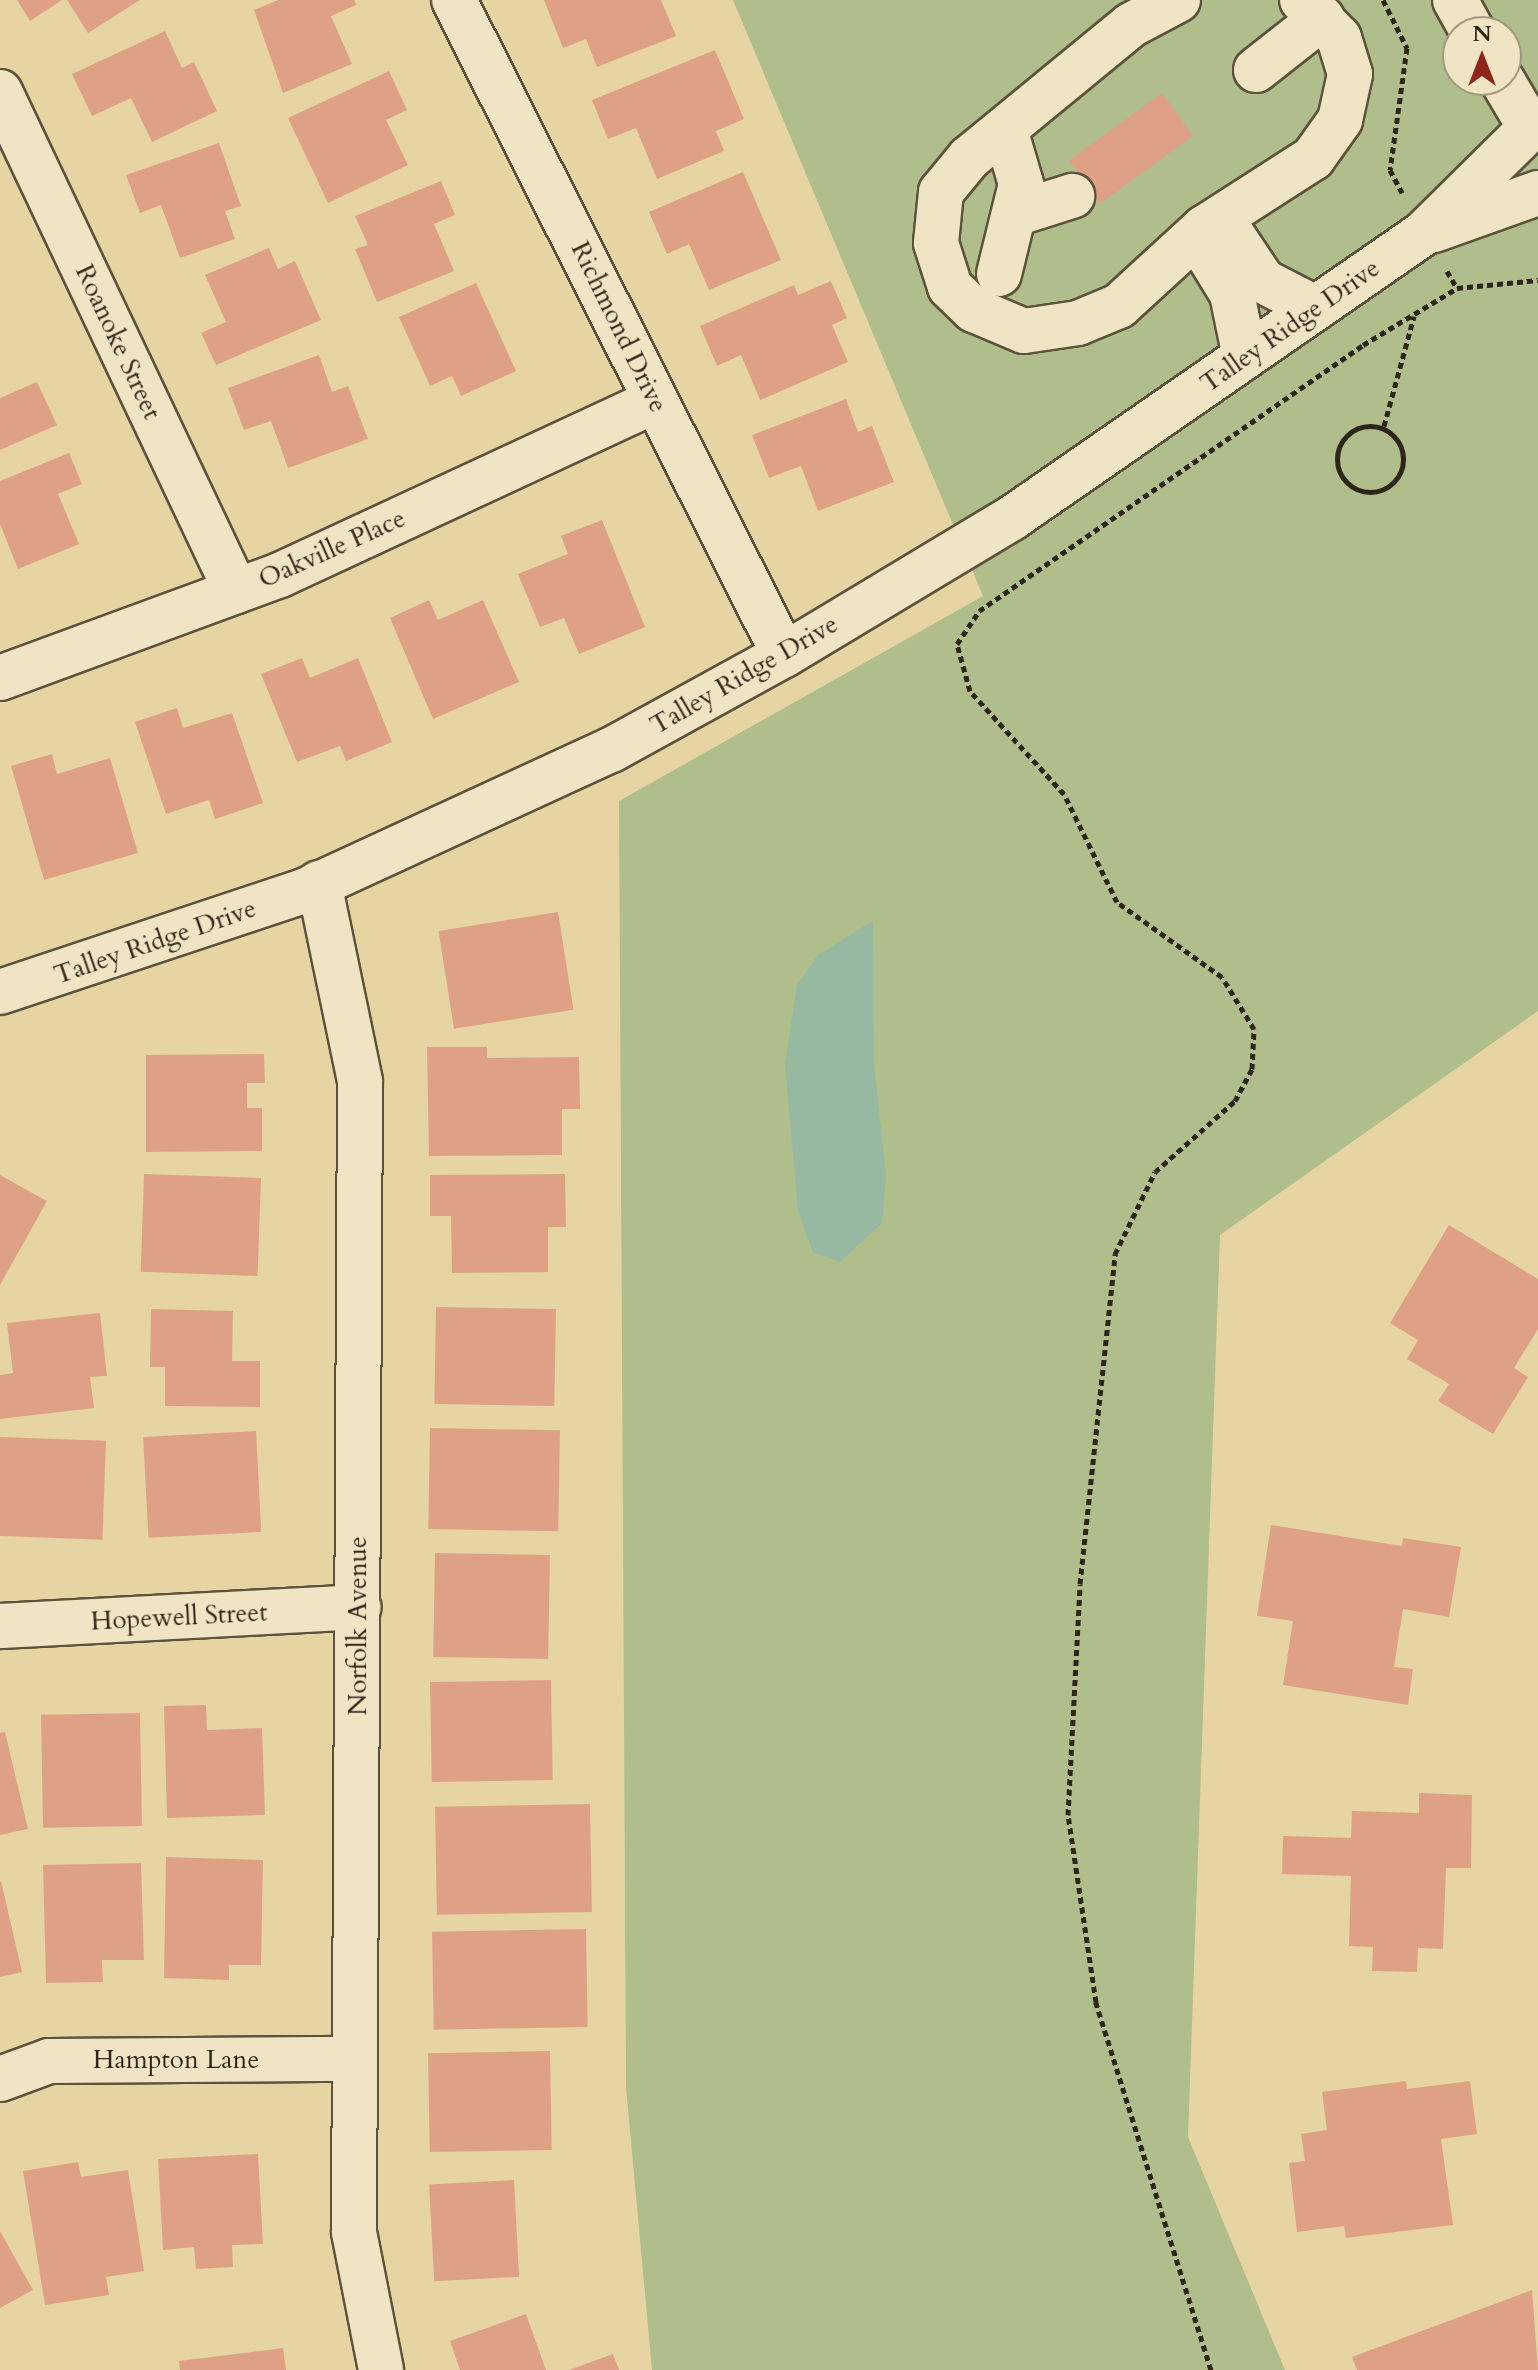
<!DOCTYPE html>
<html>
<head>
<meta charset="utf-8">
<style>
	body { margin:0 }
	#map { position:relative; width:1538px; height:2370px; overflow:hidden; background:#e6d5a3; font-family:Cardo,serif }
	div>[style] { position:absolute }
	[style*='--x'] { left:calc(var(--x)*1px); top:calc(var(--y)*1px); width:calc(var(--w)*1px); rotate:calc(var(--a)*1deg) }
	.green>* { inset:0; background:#afbe8a }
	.water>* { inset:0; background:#97b9a2 }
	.building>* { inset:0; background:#dfa186; transform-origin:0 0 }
	.path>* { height:5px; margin-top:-2.5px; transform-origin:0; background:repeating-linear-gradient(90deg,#2e261b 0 6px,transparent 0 10px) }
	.path>.ring { margin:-2.5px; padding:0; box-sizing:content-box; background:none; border:5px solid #2e261b; border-radius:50% }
	.roads { filter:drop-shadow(2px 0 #5c523d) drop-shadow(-2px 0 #5c523d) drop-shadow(0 2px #5c523d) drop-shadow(0 -2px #5c523d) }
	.minor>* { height:44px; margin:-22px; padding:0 22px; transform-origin:22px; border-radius:22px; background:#efe4c3 }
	span { translate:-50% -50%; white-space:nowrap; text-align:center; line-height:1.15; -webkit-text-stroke:8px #efe4c3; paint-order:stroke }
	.street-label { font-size:26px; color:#2e261b }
	.north { position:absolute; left:1442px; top:16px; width:80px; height:80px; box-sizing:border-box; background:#efe4c3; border:2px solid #a29880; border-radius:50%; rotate:0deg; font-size:22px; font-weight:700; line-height:32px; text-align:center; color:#2e261b }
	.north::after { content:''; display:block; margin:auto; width:28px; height:36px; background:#8f2418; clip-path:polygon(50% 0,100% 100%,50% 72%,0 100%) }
</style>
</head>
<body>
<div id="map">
	<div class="green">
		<i style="clip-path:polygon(evenodd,733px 0,1538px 0,1538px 1011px,1220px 1235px,1188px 2137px,1285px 2370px,652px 2370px,626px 2087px,619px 801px,983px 596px,733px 0,1458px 32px,1506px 32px,1506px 80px,1458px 80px,1458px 32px)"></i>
	</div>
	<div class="water">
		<i style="clip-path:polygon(873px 921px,874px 1064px,886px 1176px,882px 1223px,840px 1262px,813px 1252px,798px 1211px,785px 1065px,797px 985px,818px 955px)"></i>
	</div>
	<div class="building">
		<i style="clip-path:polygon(17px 0,62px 0,30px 21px)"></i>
		<i style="clip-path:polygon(67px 0,140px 0,88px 33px)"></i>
		<i style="clip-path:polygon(278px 0,354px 0,356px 5px,331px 16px,352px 64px,283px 93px,254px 10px)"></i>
		<i style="clip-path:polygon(544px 0,661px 0,676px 36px,597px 67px,586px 39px,563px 48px)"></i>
		<i style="clip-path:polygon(165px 31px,182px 68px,194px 62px,217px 111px,152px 142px,131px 98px,92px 116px,72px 74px)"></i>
		<i style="clip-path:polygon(715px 50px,744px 119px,716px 131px,724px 151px,657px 179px,636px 128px,608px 139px,592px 100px)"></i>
		<i style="clip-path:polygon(389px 71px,407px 110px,386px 120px,408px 165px,328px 203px,288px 118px)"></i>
		<i style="left:1162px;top:93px;width:53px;height:115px;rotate:54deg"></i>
		<i style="clip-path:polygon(219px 143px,241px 206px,225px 211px,235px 239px,180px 258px,161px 205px,140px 213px,126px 175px)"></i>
		<i style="clip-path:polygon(743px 172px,781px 260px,709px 290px,689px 244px,667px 254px,649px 212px)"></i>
		<i style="clip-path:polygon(441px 181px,455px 215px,434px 224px,454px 271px,377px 302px,355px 249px,368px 245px,355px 216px)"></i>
		<i style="clip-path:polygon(269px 248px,278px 269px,295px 261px,321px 320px,216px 365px,201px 333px,226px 322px,205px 275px)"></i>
		<i style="clip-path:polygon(831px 281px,847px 318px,832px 325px,848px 362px,760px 400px,741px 355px,717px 366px,700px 326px,794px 285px,798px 295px)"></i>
		<i style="clip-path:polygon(476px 283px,516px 371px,461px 396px,452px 376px,430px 386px,399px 317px)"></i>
		<i style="clip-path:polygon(319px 355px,332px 392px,348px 386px,368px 439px,288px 468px,271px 421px,244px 430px,228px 388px)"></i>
		<i style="clip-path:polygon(37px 382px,57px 425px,0 450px,0 398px)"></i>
		<i style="clip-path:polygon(846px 399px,858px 432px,872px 426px,894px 482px,818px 511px,801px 466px,769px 478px,752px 435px)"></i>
		<i style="clip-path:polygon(69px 453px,82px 484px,58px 494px,79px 544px,18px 569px,0 524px,0 481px)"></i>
		<i style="clip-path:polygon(602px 520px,645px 627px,579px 654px,564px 618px,540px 627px,518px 574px,568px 554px,561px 536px)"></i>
		<i style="clip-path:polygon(429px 600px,438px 620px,483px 600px,519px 682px,433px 719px,390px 618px)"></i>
		<i style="clip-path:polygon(302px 658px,310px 678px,358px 658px,392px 742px,346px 761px,340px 746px,297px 762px,261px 674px)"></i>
		<i style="clip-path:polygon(177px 708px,183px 728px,232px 713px,263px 803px,215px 819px,209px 800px,166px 814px,135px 722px)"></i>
		<i style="clip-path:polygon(52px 754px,57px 774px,110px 758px,138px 853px,44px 880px,11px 766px)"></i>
		<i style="left:558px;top:912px;width:99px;height:121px;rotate:81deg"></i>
		<i style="clip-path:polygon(427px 1047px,487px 1047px,487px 1058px,579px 1057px,580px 1109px,562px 1109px,562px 1155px,429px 1156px)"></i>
		<i style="clip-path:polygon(264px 1054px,265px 1083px,247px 1083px,247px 1108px,262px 1108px,262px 1151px,146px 1152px,146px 1055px)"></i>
		<i style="clip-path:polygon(565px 1174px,566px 1227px,548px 1227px,548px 1272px,452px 1273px,451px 1216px,430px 1216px,430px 1175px)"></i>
		<i style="clip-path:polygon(0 1175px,47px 1201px,0 1285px)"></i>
		<i style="left:261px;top:1178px;width:98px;height:117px;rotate:92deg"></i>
		<i style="clip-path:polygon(1449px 1225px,1538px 1279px,1538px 1329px,1514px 1368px,1528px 1377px,1493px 1434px,1438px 1401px,1449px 1384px,1407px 1359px,1418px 1340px,1390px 1323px)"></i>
		<i style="left:436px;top:1307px;width:120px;height:97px;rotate:1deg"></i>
		<i style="clip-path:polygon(151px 1309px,233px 1311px,232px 1361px,260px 1361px,260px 1407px,165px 1406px,165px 1367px,150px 1367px)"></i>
		<i style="clip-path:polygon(100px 1313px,107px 1376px,90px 1377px,94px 1408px,0 1419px,0 1375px,13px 1373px,7px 1323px)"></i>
		<i style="left:430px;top:1428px;width:130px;height:101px;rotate:1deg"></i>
		<i style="left:256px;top:1431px;width:101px;height:113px;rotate:87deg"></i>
		<i style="left:0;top:1437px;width:106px;height:99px;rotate:2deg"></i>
		<i style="clip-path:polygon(1271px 1525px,1402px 1546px,1403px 1538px,1461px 1547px,1449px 1617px,1403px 1609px,1394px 1667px,1413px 1669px,1408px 1705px,1283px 1685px,1293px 1621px,1257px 1616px)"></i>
		<i style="left:435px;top:1553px;width:115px;height:104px;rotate:1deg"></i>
		<i style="left:551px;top:1680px;width:100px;height:121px;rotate:89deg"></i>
		<i style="clip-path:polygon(206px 1705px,207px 1730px,262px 1728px,265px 1815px,167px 1818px,164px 1706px)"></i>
		<i style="left:140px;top:1713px;width:113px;height:99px;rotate:89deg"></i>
		<i style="clip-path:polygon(5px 1732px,28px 1829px,0 1835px,0 1733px)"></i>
		<i style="clip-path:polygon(1419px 1793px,1472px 1795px,1471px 1868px,1446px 1868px,1443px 1949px,1418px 1948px,1417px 1972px,1372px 1971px,1373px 1947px,1349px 1946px,1351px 1876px,1282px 1874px,1283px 1836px,1351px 1838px,1352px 1811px,1419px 1813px)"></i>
		<i style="left:590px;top:1804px;width:108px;height:155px;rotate:89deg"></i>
		<i style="clip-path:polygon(166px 1857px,263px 1860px,261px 1965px,229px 1965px,229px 1980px,164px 1978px)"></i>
		<i style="clip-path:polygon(141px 1863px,144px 1960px,102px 1960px,103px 1982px,46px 1983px,43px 1865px)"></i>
		<i style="clip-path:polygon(1px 1881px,22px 1972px,0 1977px,0 1882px)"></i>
		<i style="left:586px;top:1929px;width:98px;height:154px;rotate:89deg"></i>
		<i style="left:550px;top:2051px;width:99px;height:122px;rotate:89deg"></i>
		<i style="clip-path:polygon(1406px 2081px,1407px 2089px,1470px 2081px,1477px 2134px,1441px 2139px,1453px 2225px,1346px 2238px,1344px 2226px,1297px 2232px,1289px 2163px,1305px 2161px,1301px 2134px,1327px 2130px,1322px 2092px)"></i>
		<i style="clip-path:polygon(258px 2154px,263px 2244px,232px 2245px,233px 2267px,196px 2269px,194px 2247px,163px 2250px,158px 2159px)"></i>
		<i style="clip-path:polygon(78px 2162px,81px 2177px,128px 2170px,144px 2271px,106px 2277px,109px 2295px,45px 2305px,23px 2171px)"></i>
		<i style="left:514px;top:2180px;width:97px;height:85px;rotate:87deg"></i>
		<i style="clip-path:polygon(0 2231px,33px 2290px,0 2308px)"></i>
		<i style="clip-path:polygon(1532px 2290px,1538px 2370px,1357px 2370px,1352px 2357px)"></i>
		<i style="clip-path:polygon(526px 2314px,546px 2370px,460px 2370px,450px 2341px)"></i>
		<i style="clip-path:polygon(283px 2348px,286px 2370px,180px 2370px,179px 2361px)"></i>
		<i style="clip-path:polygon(613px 2354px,619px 2370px,569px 2370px)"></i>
	</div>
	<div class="path">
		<i style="--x:1383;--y:0;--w:54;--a:63.4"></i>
		<i style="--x:1407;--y:48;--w:123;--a:97.9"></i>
		<i style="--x:1390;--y:170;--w:26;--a:62"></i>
		<i style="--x:1447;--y:271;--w:20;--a:60"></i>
		<i class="ring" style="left:1337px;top:426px;width:61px;height:61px"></i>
		<i style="--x:1384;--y:426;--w:114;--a:-74.7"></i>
		<i style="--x:1211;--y:2370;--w:386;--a:-107.4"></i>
		<i style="--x:1096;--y:2002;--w:189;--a:-98.5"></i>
		<i style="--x:1068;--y:1815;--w:231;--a:-87"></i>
		<i style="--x:1080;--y:1584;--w:332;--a:-83.9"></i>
		<i style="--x:1115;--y:1254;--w:91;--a:-64"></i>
		<i style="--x:1155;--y:1172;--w:107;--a:-41.6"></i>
		<i style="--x:1235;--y:1101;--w:36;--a:-62"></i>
		<i style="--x:1252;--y:1069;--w:40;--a:-87.1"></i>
		<i style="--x:1254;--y:1029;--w:61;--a:-121.6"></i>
		<i style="--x:1222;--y:977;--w:129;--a:-144.5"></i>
		<i style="--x:1117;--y:902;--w:120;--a:-116.1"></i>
		<i style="--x:1064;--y:794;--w:139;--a:-132.4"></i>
		<i style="--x:970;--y:691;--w:49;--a:-105.5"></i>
		<i style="--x:957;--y:644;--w:40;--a:-56"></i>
		<i style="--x:979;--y:611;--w:467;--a:-34.7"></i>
		<i style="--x:1363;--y:345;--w:110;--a:-31.2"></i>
		<i style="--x:1457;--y:288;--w:81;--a:-5.6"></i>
	</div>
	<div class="roads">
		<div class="minor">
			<i style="--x:454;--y:0;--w:733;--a:63.26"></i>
			<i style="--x:1178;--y:0;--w:53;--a:152"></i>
			<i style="--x:1131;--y:25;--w:210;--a:140.6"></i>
			<i style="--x:969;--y:158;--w:44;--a:129.5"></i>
			<i style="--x:941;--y:192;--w:51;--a:95.6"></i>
			<i style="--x:936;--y:243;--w:46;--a:72.3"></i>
			<i style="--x:950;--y:287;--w:33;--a:44"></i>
			<i style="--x:974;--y:310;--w:54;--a:22.8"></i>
			<i style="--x:1024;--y:331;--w:55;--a:-8.4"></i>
			<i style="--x:1078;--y:323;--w:44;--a:-22.5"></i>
			<i style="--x:1119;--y:306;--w:115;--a:-42.5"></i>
			<i style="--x:1204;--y:228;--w:130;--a:-32.7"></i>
			<i style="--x:1313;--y:158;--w:47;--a:-54.6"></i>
			<i style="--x:1340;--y:120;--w:47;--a:-77.7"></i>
			<i style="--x:1350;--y:74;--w:38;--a:-107"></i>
			<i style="--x:1339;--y:38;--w:53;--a:-134.2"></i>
			<i style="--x:1455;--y:0;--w:37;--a:61"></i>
			<i style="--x:1256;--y:70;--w:84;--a:-38.2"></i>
			<i style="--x:1502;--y:80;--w:53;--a:59.6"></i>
			<i style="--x:0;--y:92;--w:552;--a:64.69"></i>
			<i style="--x:1018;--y:213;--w:57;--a:-17.5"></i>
			<i style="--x:1204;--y:228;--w:23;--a:-2"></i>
			<i style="--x:1227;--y:227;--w:65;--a:56.3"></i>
			<i style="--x:1263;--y:281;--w:59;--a:27.4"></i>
			<i style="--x:1204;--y:228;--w:17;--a:97"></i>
			<i style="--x:1202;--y:245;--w:57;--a:58.5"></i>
			<i style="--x:1232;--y:294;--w:64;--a:78.3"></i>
			<i style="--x:1434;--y:230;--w:110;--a:-19.6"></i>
			<i style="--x:999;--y:274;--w:93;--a:-76.3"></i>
			<i style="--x:1021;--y:184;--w:57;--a:-106.2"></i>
			<i style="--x:0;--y:678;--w:298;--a:-20.2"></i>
			<i style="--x:280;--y:575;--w:413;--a:-24.9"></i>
			<i style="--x:319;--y:883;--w:202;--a:78.3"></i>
			<i style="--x:360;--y:1081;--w:1151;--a:90.3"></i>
			<i style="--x:354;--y:2232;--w:141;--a:78.9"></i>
			<i style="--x:0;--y:992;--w:320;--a:-18.4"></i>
			<i style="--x:304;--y:891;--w:338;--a:-24.7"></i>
			<i style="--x:611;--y:750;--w:197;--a:-28.8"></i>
			<i style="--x:784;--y:655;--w:266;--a:-31"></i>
			<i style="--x:1012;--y:518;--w:501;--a:-34.67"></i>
			<i style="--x:1424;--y:233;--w:161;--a:-44.7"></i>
			<i style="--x:0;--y:1626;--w:359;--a:-3"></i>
			<i style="--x:0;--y:2079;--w:52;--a:-20.2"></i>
			<i style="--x:49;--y:2061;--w:306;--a:-0.4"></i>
		</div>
	</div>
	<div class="street-label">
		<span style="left:1290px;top:326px;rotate:-35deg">Talley Ridge Drive</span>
		<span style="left:619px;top:327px;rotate:64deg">Richmond Drive</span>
		<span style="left:118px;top:342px;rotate:65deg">Roanoke Street</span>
		<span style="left:332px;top:549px;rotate:-24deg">Oakville Place</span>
		<span style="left:744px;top:675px;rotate:-30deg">Talley Ridge Drive</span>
		<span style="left:155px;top:942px;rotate:-19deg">Talley Ridge Drive</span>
		<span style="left:179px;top:1617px;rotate:-3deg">Hopewell Street</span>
		<span style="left:358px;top:1626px;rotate:-90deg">Norfolk Avenue</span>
		<span style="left:176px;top:2060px">Hampton Lane</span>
	</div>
	<div class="north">N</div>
</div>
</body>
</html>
